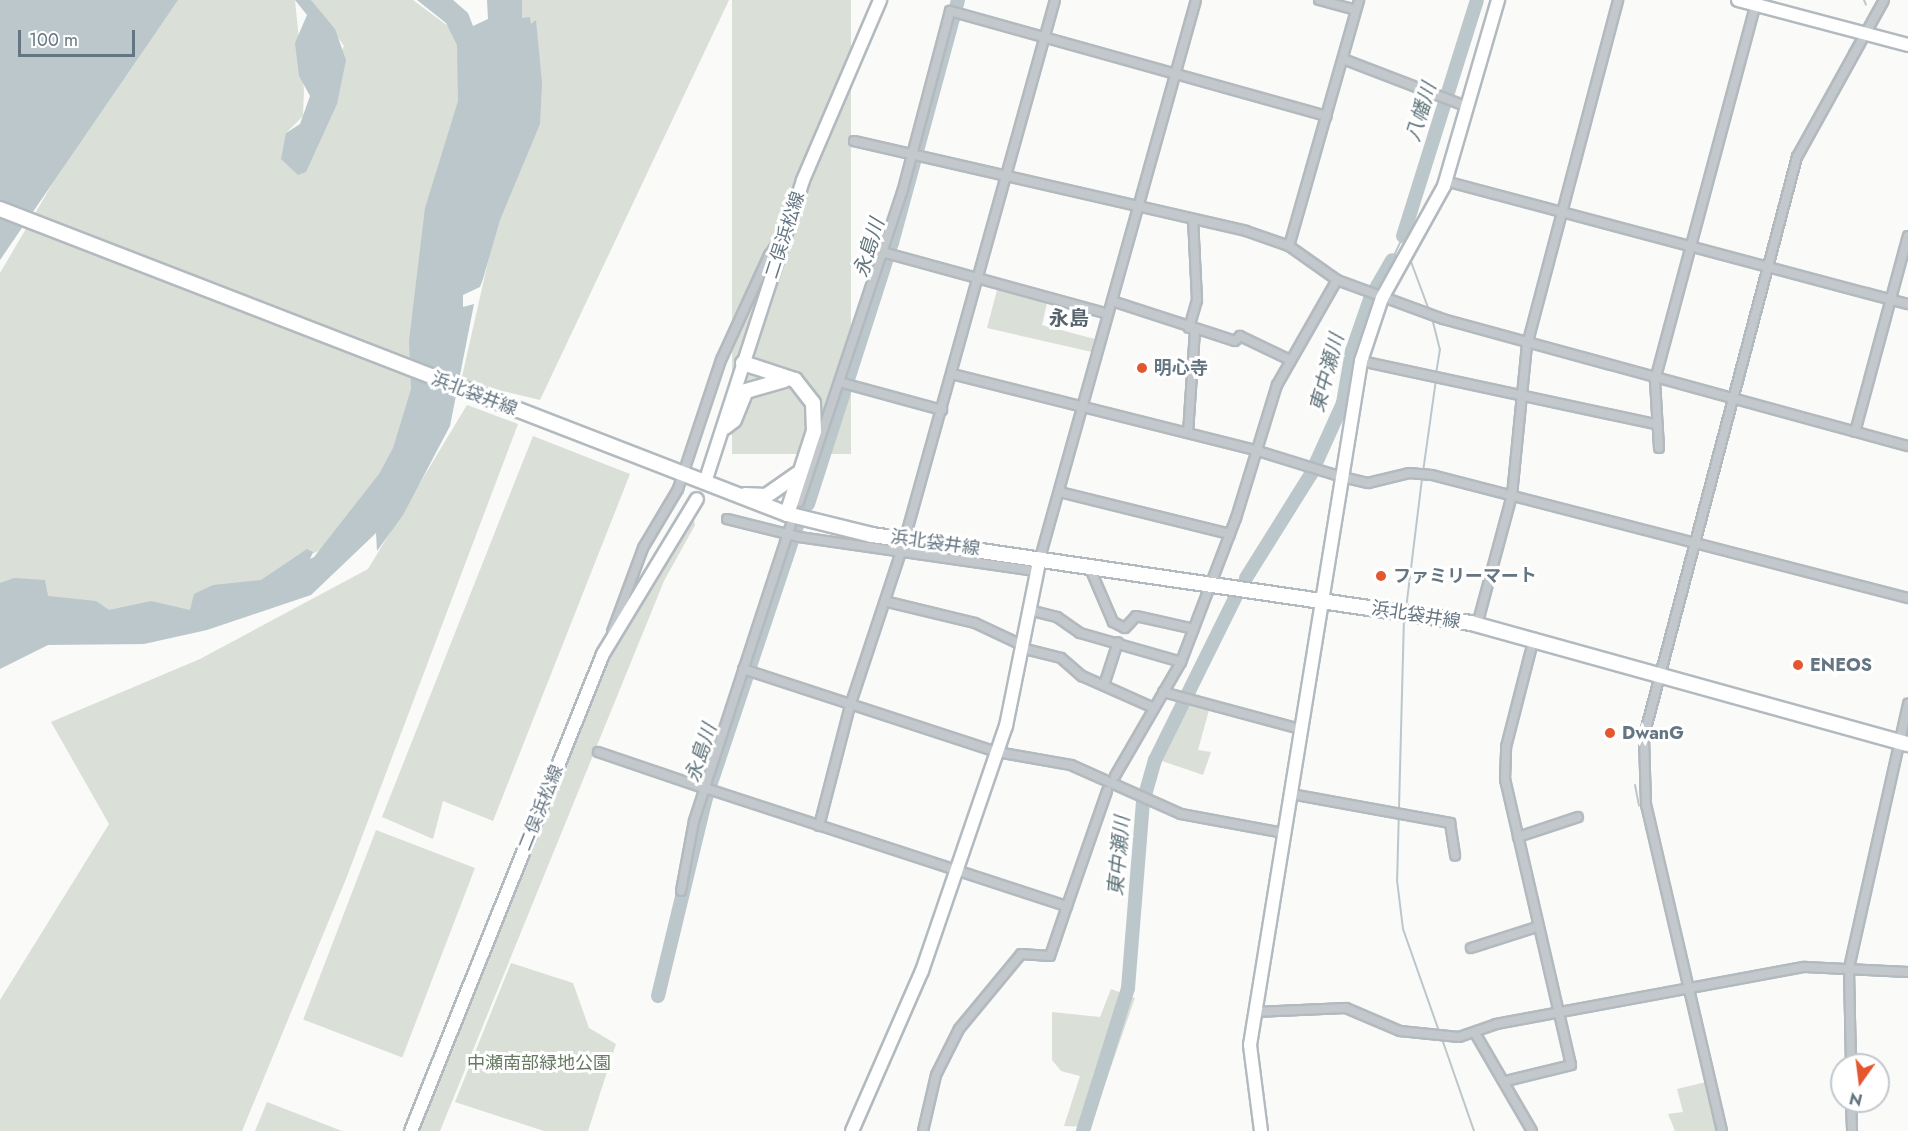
<!DOCTYPE html>
<html>
<head>
<meta charset="utf-8">
<style>
	body { margin:0 }
	#map { position:relative; width:1908px; height:1131px; overflow:hidden; background:#fafaf8; font-family:Jost,"Noto Sans JP",sans-serif }
	div>[style] { position:absolute }
	[style*='--x'] { left:calc(var(--x)*1px); top:calc(var(--y)*1px); width:calc(var(--w)*1px); rotate:calc(var(--a)*1deg) }
	.green>* { inset:0; background:#dadfd7; transform-origin:0 0 }
	.water>* { inset:0; background:#bbc7cb }
	.stream>* { height:2px; margin:-1px; padding:0 1px; transform-origin:1px; border-radius:1px; background:#bbc7cb }
	.river>* { height:14px; margin:-7px; padding:0 7px; transform-origin:7px; border-radius:7px; background:#bbc7cb }
	.roads { filter:drop-shadow(2px 0 #b3babf) drop-shadow(-2px 0 #b3babf) drop-shadow(0 2px #b3babf) drop-shadow(0 -2px #b3babf) }
	.street>* { height:8px; margin:-4px; padding:0 4px; transform-origin:4px; border-radius:4px; background:#c3c8cc }
	.secondary>* { height:12px; margin:-6px; padding:0 6px; transform-origin:6px; border-radius:6px; background:#fff }
	.primary>* { height:14px; margin:-7px; padding:0 7px; transform-origin:7px; border-radius:7px; background:#fff }
	.dots>* { width:16px; height:16px; translate:-50% -50%; box-sizing:border-box; border:3px solid #fff; border-radius:50% }
	span { translate:-50% -50%; white-space:nowrap; text-align:center; line-height:1.15; -webkit-text-stroke:6px #fff; paint-order:stroke }
	.street-label { font-size:18px; color:#657683 }
	.poi-label { font-size:18px; color:#657683; font-weight:700 }
	.left { translate:0 -50%; text-align:left }
	.park-label { font-size:18px; color:#687a64 }
	.water-label { font-size:20px; color:#60757c; font-style:italic }
	.neighbourhood-label { font-size:20px; color:#57646e; font-weight:700 }
	.north { position:absolute; left:1830px; top:1053px; width:60px; height:60px; box-sizing:border-box; background:#fff; border:2px solid #c1c8cd; border-radius:50%; rotate:194deg; font-size:16px; font-weight:700; line-height:24px; text-align:center; color:#657683 }
	.north::after { content:''; display:block; margin:auto; width:21px; height:27px; background:#e4572e; clip-path:polygon(50% 0,100% 100%,50% 72%,0 100%) }
	.scale { position:absolute; left:18px; top:30px; width:117px; height:27px; box-sizing:border-box; border:3px solid #657683; border-top:0; padding-left:8px; font-size:18px; line-height:21px; white-space:nowrap; color:#657683; -webkit-text-stroke:4px #fff; paint-order:stroke }
</style>
</head>
<body>
<div id="map">
	<div class="green">
		<i style="clip-path:polygon(177px 0,295px 0,304px 90px,303px 116px,286px 133px,291px 165px,344px 46px,311px 0,413px 0,464px 38px,466px 138px,425px 213px,435px 349px,399px 460px,320px 550px,199px 614px,77px 612px,0 587px,0 273px,54px 181px)"></i>
		<i style="clip-path:polygon(508px 0,729px 0,540px 400px,461px 381px,494px 235px,540px 112px)"></i>
		<i style="left:732px;top:0;width:119px;height:454px"></i>
		<i style="clip-path:polygon(997px 290px,1047px 303px,1042px 325px,1095px 339px,1092px 352px,987px 328px)"></i>
		<i style="clip-path:polygon(467px 405px,518px 424px,346px 879px,242px 1131px,0 1131px,0 1000px,109px 824px,51px 722px,200px 659px,368px 569px)"></i>
		<i style="clip-path:polygon(533px 436px,630px 474px,493px 821px,443px 801px,433px 839px,382px 817px)"></i>
		<i style="clip-path:polygon(692px 512px,695px 525px,664px 581px,440px 1131px,418px 1131px,596px 689px,624px 629px)"></i>
		<i style="clip-path:polygon(1185px 703px,1209px 710px,1198px 750px,1211px 752px,1203px 775px,1162px 761px)"></i>
		<i style="left:376px;top:830px;width:106px;height:203px;rotate:21deg"></i>
		<i style="clip-path:polygon(511px 963px,573px 983px,589px 1028px,616px 1044px,588px 1131px,544px 1131px,455px 1102px)"></i>
		<i style="clip-path:polygon(1111px 989px,1135px 998px,1090px 1127px,1064px 1126px,1080px 1076px,1061px 1071px,1052px 1060px,1052px 1012px,1100px 1017px)"></i>
		<i style="clip-path:polygon(1706px 1082px,1719px 1131px,1675px 1131px,1668px 1114px,1683px 1112px,1677px 1089px)"></i>
		<i style="clip-path:polygon(267px 1102px,342px 1131px,255px 1131px)"></i>
	</div>
	<div class="water">
		<i style="clip-path:polygon(0 0,178px 0,0 260px)"></i>
		<i style="clip-path:polygon(295px 0,311px 0,335px 29px,346px 60px,337px 104px,306px 172px,298px 175px,281px 159px,286px 133px,300px 124px,310px 96px,299px 76px,295px 43px,307px 15px)"></i>
		<i style="clip-path:polygon(417px 0,453px 0,468px 13px,473px 26px,488px 19px,487px 0,522px 0,522px 18px,530px 17px,531px 24px,536px 20px,542px 83px,540px 124px,500px 220px,483px 279px,480px 287px,463px 295px,463px 307px,474px 304px,450px 426px,403px 515px,377px 551px,376px 533px,311px 595px,207px 630px,144px 644px,48px 645px,0 669px,0 583px,14px 578px,45px 580px,48px 596px,96px 601px,109px 610px,151px 601px,190px 610px,194px 594px,213px 585px,261px 580px,307px 549px,313px 552px,310px 559px,314px 557px,379px 474px,393px 448px,411px 389px,409px 341px,425px 208px,458px 101px,457px 45px,446px 23px)"></i>
	</div>
	<div class="stream">
		<i style="--x:1864;--y:0;--w:5;--a:68"></i>
		<i style="--x:1849;--y:51;--w:16;--a:-60"></i>
		<i style="--x:1410;--y:259;--w:54;--a:69.6"></i>
		<i style="--x:1392;--y:260;--w:26;--a:-65"></i>
		<i style="--x:1403;--y:236;--w:9;--a:72"></i>
		<i style="--x:1432;--y:318;--w:32;--a:76"></i>
		<i style="--x:1440;--y:349;--w:25;--a:99"></i>
		<i style="--x:1423;--y:472;--w:94;--a:-82"></i>
		<i style="--x:1406;--y:609;--w:132;--a:-83"></i>
		<i style="--x:1404;--y:617;--w:263;--a:91.5"></i>
		<i style="--x:1397;--y:880;--w:49;--a:83"></i>
		<i style="--x:1403;--y:929;--w:108;--a:70.6"></i>
		<i style="--x:1635;--y:785;--w:21;--a:79"></i>
		<i style="--x:1442;--y:1039;--w:97;--a:70.8"></i>
	</div>
	<div class="river">
		<i style="--x:1403;--y:236;--w:247;--a:-72.6"></i>
		<i style="--x:1376;--y:288;--w:32;--a:-60"></i>
		<i style="--x:808;--y:504;--w:274;--a:-72.2"></i>
		<i style="--x:892;--y:243;--w:252;--a:-74.8"></i>
		<i style="--x:1246;--y:578;--w:123;--a:-58"></i>
		<i style="--x:1311;--y:474;--w:78;--a:-65.7"></i>
		<i style="--x:1343;--y:403;--w:53;--a:-80.2"></i>
		<i style="--x:1352;--y:351;--w:55;--a:-70.9"></i>
		<i style="--x:658;--y:996;--w:201;--a:-76.4"></i>
		<i style="--x:705;--y:801;--w:290;--a:-71.5"></i>
		<i style="--x:1083;--y:1131;--w:150;--a:-72.5"></i>
		<i style="--x:1128;--y:988;--w:187;--a:-85.4"></i>
		<i style="--x:1143;--y:802;--w:44;--a:-74.1"></i>
		<i style="--x:1155;--y:760;--w:181;--a:-63.7"></i>
	</div>
	<div class="roads">
		<div class="street">
			<i style="--x:1319;--y:0;--w:38;--a:15"></i>
			<i style="--x:1343;--y:59;--w:134;--a:21"></i>
			<i style="--x:854;--y:141;--w:402;--a:12.9"></i>
			<i style="--x:1246;--y:231;--w:46;--a:19.2"></i>
			<i style="--x:1289;--y:246;--w:59;--a:35.3"></i>
			<i style="--x:1337;--y:280;--w:113;--a:20.2"></i>
			<i style="--x:1443;--y:319;--w:482;--a:15.3"></i>
			<i style="--x:1445;--y:181;--w:479;--a:14.9"></i>
			<i style="--x:1289;--y:246;--w:256;--a:-74.1"></i>
			<i style="--x:882;--y:252;--w:234;--a:15.3"></i>
			<i style="--x:1112;--y:301;--w:129;--a:18"></i>
			<i style="--x:1235;--y:341;--w:7;--a:-45"></i>
			<i style="--x:1240;--y:336;--w:55;--a:25.6"></i>
			<i style="--x:1189;--y:328;--w:29;--a:-74"></i>
			<i style="--x:1197;--y:300;--w:81;--a:-92.8"></i>
			<i style="--x:1361;--y:361;--w:300;--a:12.1"></i>
			<i style="--x:952;--y:374;--w:316;--a:14.1"></i>
			<i style="--x:1258;--y:451;--w:88;--a:17.2"></i>
			<i style="--x:1342;--y:477;--w:27;--a:13"></i>
			<i style="--x:1368;--y:483;--w:42;--a:-13.7"></i>
			<i style="--x:1409;--y:473;--w:23;--a:5"></i>
			<i style="--x:1432;--y:475;--w:492;--a:14.5"></i>
			<i style="--x:839;--y:382;--w:107;--a:15.2"></i>
			<i style="--x:1855;--y:432;--w:203;--a:-74.9"></i>
			<i style="--x:1188;--y:433;--w:103;--a:-86.1"></i>
			<i style="--x:1659;--y:448;--w:68;--a:-93.4"></i>
			<i style="--x:1655;--y:380;--w:393;--a:-75"></i>
			<i style="--x:1060;--y:492;--w:175;--a:13.9"></i>
			<i style="--x:799;--y:502;--w:326;--a:-71.6"></i>
			<i style="--x:902;--y:193;--w:188;--a:-75.2"></i>
			<i style="--x:950;--y:11;--w:391;--a:15.6"></i>
			<i style="--x:727;--y:519;--w:74;--a:14"></i>
			<i style="--x:799;--y:537;--w:239;--a:8.2"></i>
			<i style="--x:907;--y:531;--w:551;--a:-74.43"></i>
			<i style="--x:1040;--y:558;--w:579;--a:-74.38"></i>
			<i style="--x:1089;--y:566;--w:61;--a:66.8"></i>
			<i style="--x:1113;--y:622;--w:13;--a:27"></i>
			<i style="--x:1125;--y:628;--w:16;--a:-47"></i>
			<i style="--x:1136;--y:616;--w:59;--a:12.6"></i>
			<i style="--x:888;--y:602;--w:89;--a:13.6"></i>
			<i style="--x:975;--y:623;--w:52;--a:25.1"></i>
			<i style="--x:1029;--y:610;--w:29;--a:14"></i>
			<i style="--x:1057;--y:617;--w:28;--a:35"></i>
			<i style="--x:1080;--y:633;--w:105;--a:16"></i>
			<i style="--x:1477;--y:625;--w:135;--a:-74.9"></i>
			<i style="--x:1512;--y:495;--w:151;--a:-84.3"></i>
			<i style="--x:1527;--y:345;--w:357;--a:-75.2"></i>
			<i style="--x:612;--y:632;--w:90;--a:-69.7"></i>
			<i style="--x:643;--y:548;--w:69;--a:-59.3"></i>
			<i style="--x:678;--y:489;--w:136;--a:-71.6"></i>
			<i style="--x:721;--y:360;--w:115;--a:-65.4"></i>
			<i style="--x:769;--y:255;--w:26;--a:-54"></i>
			<i style="--x:1021;--y:648;--w:41;--a:14"></i>
			<i style="--x:1061;--y:658;--w:28;--a:41"></i>
			<i style="--x:1082;--y:676;--w:79;--a:24"></i>
			<i style="--x:743;--y:669;--w:267;--a:18.1"></i>
			<i style="--x:997;--y:752;--w:75;--a:10"></i>
			<i style="--x:1071;--y:765;--w:120;--a:24"></i>
			<i style="--x:1181;--y:814;--w:105;--a:10.5"></i>
			<i style="--x:1104;--y:685;--w:45;--a:-72"></i>
			<i style="--x:1163;--y:692;--w:142;--a:15.1"></i>
			<i style="--x:598;--y:752;--w:112;--a:18.8"></i>
			<i style="--x:1115;--y:776;--w:132;--a:-59.9"></i>
			<i style="--x:1181;--y:662;--w:154;--a:-69.1"></i>
			<i style="--x:1236;--y:518;--w:139;--a:-72.9"></i>
			<i style="--x:1277;--y:385;--w:121;--a:-60.3"></i>
			<i style="--x:705;--y:788;--w:381;--a:18.1"></i>
			<i style="--x:1067;--y:906;--w:122;--a:-70.8"></i>
			<i style="--x:1291;--y:794;--w:162;--a:10.3"></i>
			<i style="--x:1450;--y:823;--w:33;--a:81"></i>
			<i style="--x:819;--y:826;--w:124;--a:-75.5"></i>
			<i style="--x:850;--y:706;--w:169;--a:-71.7"></i>
			<i style="--x:1518;--y:837;--w:63;--a:-18.4"></i>
			<i style="--x:681;--y:891;--w:71;--a:-79.5"></i>
			<i style="--x:694;--y:821;--w:311;--a:-71.9"></i>
			<i style="--x:1471;--y:948;--w:69;--a:-17.7"></i>
			<i style="--x:1255;--y:1012;--w:91;--a:-2.5"></i>
			<i style="--x:1346;--y:1008;--w:59;--a:23.1"></i>
			<i style="--x:1400;--y:1031;--w:59;--a:5.8"></i>
			<i style="--x:1459;--y:1037;--w:39;--a:-19"></i>
			<i style="--x:1496;--y:1024;--w:314;--a:-10.5"></i>
			<i style="--x:1805;--y:967;--w:103;--a:2.8"></i>
			<i style="--x:1475;--y:1033;--w:113;--a:59.8"></i>
			<i style="--x:1851;--y:1065;--w:97;--a:-91.2"></i>
			<i style="--x:1849;--y:968;--w:271;--a:-77.4"></i>
			<i style="--x:1506;--y:1081;--w:67;--a:-13.8"></i>
			<i style="--x:1571;--y:1065;--w:293;--a:-103"></i>
			<i style="--x:1505;--y:780;--w:33;--a:-88"></i>
			<i style="--x:1506;--y:747;--w:113;--a:-75.6"></i>
			<i style="--x:1851;--y:1101;--w:30;--a:88"></i>
			<i style="--x:923;--y:1131;--w:57;--a:-76.9"></i>
			<i style="--x:936;--y:1075;--w:51;--a:-63.4"></i>
			<i style="--x:959;--y:1029;--w:97;--a:-50.4"></i>
			<i style="--x:1021;--y:954;--w:29;--a:4"></i>
			<i style="--x:1050;--y:956;--w:53;--a:-71.2"></i>
			<i style="--x:1722;--y:1131;--w:335;--a:-103.1"></i>
			<i style="--x:1646;--y:805;--w:69;--a:-91.7"></i>
			<i style="--x:1644;--y:736;--w:599;--a:-75.2"></i>
			<i style="--x:1797;--y:157;--w:179;--a:-61"></i>
		</div>
		<div class="secondary">
			<i style="--x:1738;--y:0;--w:176;--a:14.8"></i>
			<i style="--x:707;--y:476;--w:311;--a:-72"></i>
			<i style="--x:803;--y:180;--w:196;--a:-66.8"></i>
			<i style="--x:411;--y:1131;--w:514;--a:-68.07"></i>
			<i style="--x:603;--y:654;--w:181;--a:-58.8"></i>
			<i style="--x:852;--y:1131;--w:175;--a:-66.4"></i>
			<i style="--x:922;--y:971;--w:259;--a:-71.1"></i>
			<i style="--x:1006;--y:726;--w:171;--a:-78.6"></i>
			<i style="--x:1261;--y:1131;--w:87;--a:-97.3"></i>
			<i style="--x:1250;--y:1045;--w:693;--a:-80.78"></i>
			<i style="--x:1361;--y:361;--w:66;--a:-71.6"></i>
			<i style="--x:1382;--y:298;--w:128;--a:-61"></i>
			<i style="--x:1444;--y:186;--w:194;--a:-73.8"></i>
		</div>
		<div class="primary">
			<i style="--x:0;--y:209;--w:844;--a:21.18"></i>
			<i style="--x:787;--y:514;--w:88;--a:13.9"></i>
			<i style="--x:872;--y:535;--w:605;--a:8.36"></i>
			<i style="--x:1471;--y:623;--w:453;--a:15.5"></i>
			<i style="--x:743;--y:363;--w:55;--a:18.1"></i>
			<i style="--x:795;--y:380;--w:29;--a:52"></i>
			<i style="--x:813;--y:403;--w:28;--a:88"></i>
			<i style="--x:814;--y:431;--w:87;--a:108"></i>
			<i style="--x:725;--y:427;--w:11;--a:-38"></i>
			<i style="--x:734;--y:420;--w:31;--a:-68"></i>
			<i style="--x:746;--y:391;--w:40;--a:-16"></i>
			<i style="--x:745;--y:495;--w:21;--a:3"></i>
			<i style="--x:766;--y:496;--w:38;--a:-35"></i>
		</div>
	</div>
	<div class="dots">
		<i style="left:1142px;top:368px;background:#e4572e"></i>
		<i style="left:1381px;top:576px;background:#e4572e"></i>
		<i style="left:1798px;top:665px;background:#e4572e"></i>
		<i style="left:1610px;top:733px;background:#e4572e"></i>
	</div>
	<div class="street-label">
		<span style="left:785px;top:235px;rotate:-72deg">二俣浜松線</span>
		<span style="left:474px;top:394px;rotate:21deg">浜北袋井線</span>
		<span style="left:935px;top:543px;rotate:8deg">浜北袋井線</span>
		<span style="left:1416px;top:615px;rotate:9deg">浜北袋井線</span>
		<span style="left:541px;top:808px;rotate:-68deg">二俣浜松線</span>
	</div>
	<div class="poi-label">
		<span class="left" style="left:1154px;top:368px">明心寺</span>
		<span class="left" style="left:1393px;top:576px">ファミリーマート</span>
		<span class="left" style="left:1810px;top:665px">ENEOS</span>
		<span class="left" style="left:1622px;top:733px">DwanG</span>
	</div>
	<div class="park-label">
		<span style="left:539px;top:1063px">中瀬南部緑地公園</span>
	</div>
	<div class="water-label">
		<span style="left:1421px;top:112px;rotate:-73deg">八幡川</span>
		<span style="left:869px;top:248px;rotate:-73deg">永島川</span>
		<span style="left:1327px;top:373px;rotate:-75deg">東中瀬川</span>
		<span style="left:701px;top:753px;rotate:-72deg">永島川</span>
		<span style="left:1119px;top:856px;rotate:-85deg">東中瀬川</span>
	</div>
	<div class="neighbourhood-label">
		<span style="left:1069px;top:318px">永島</span>
	</div>
	<div class="north">N</div>
	<div class="scale">100 m</div>
</div>
</body>
</html>
